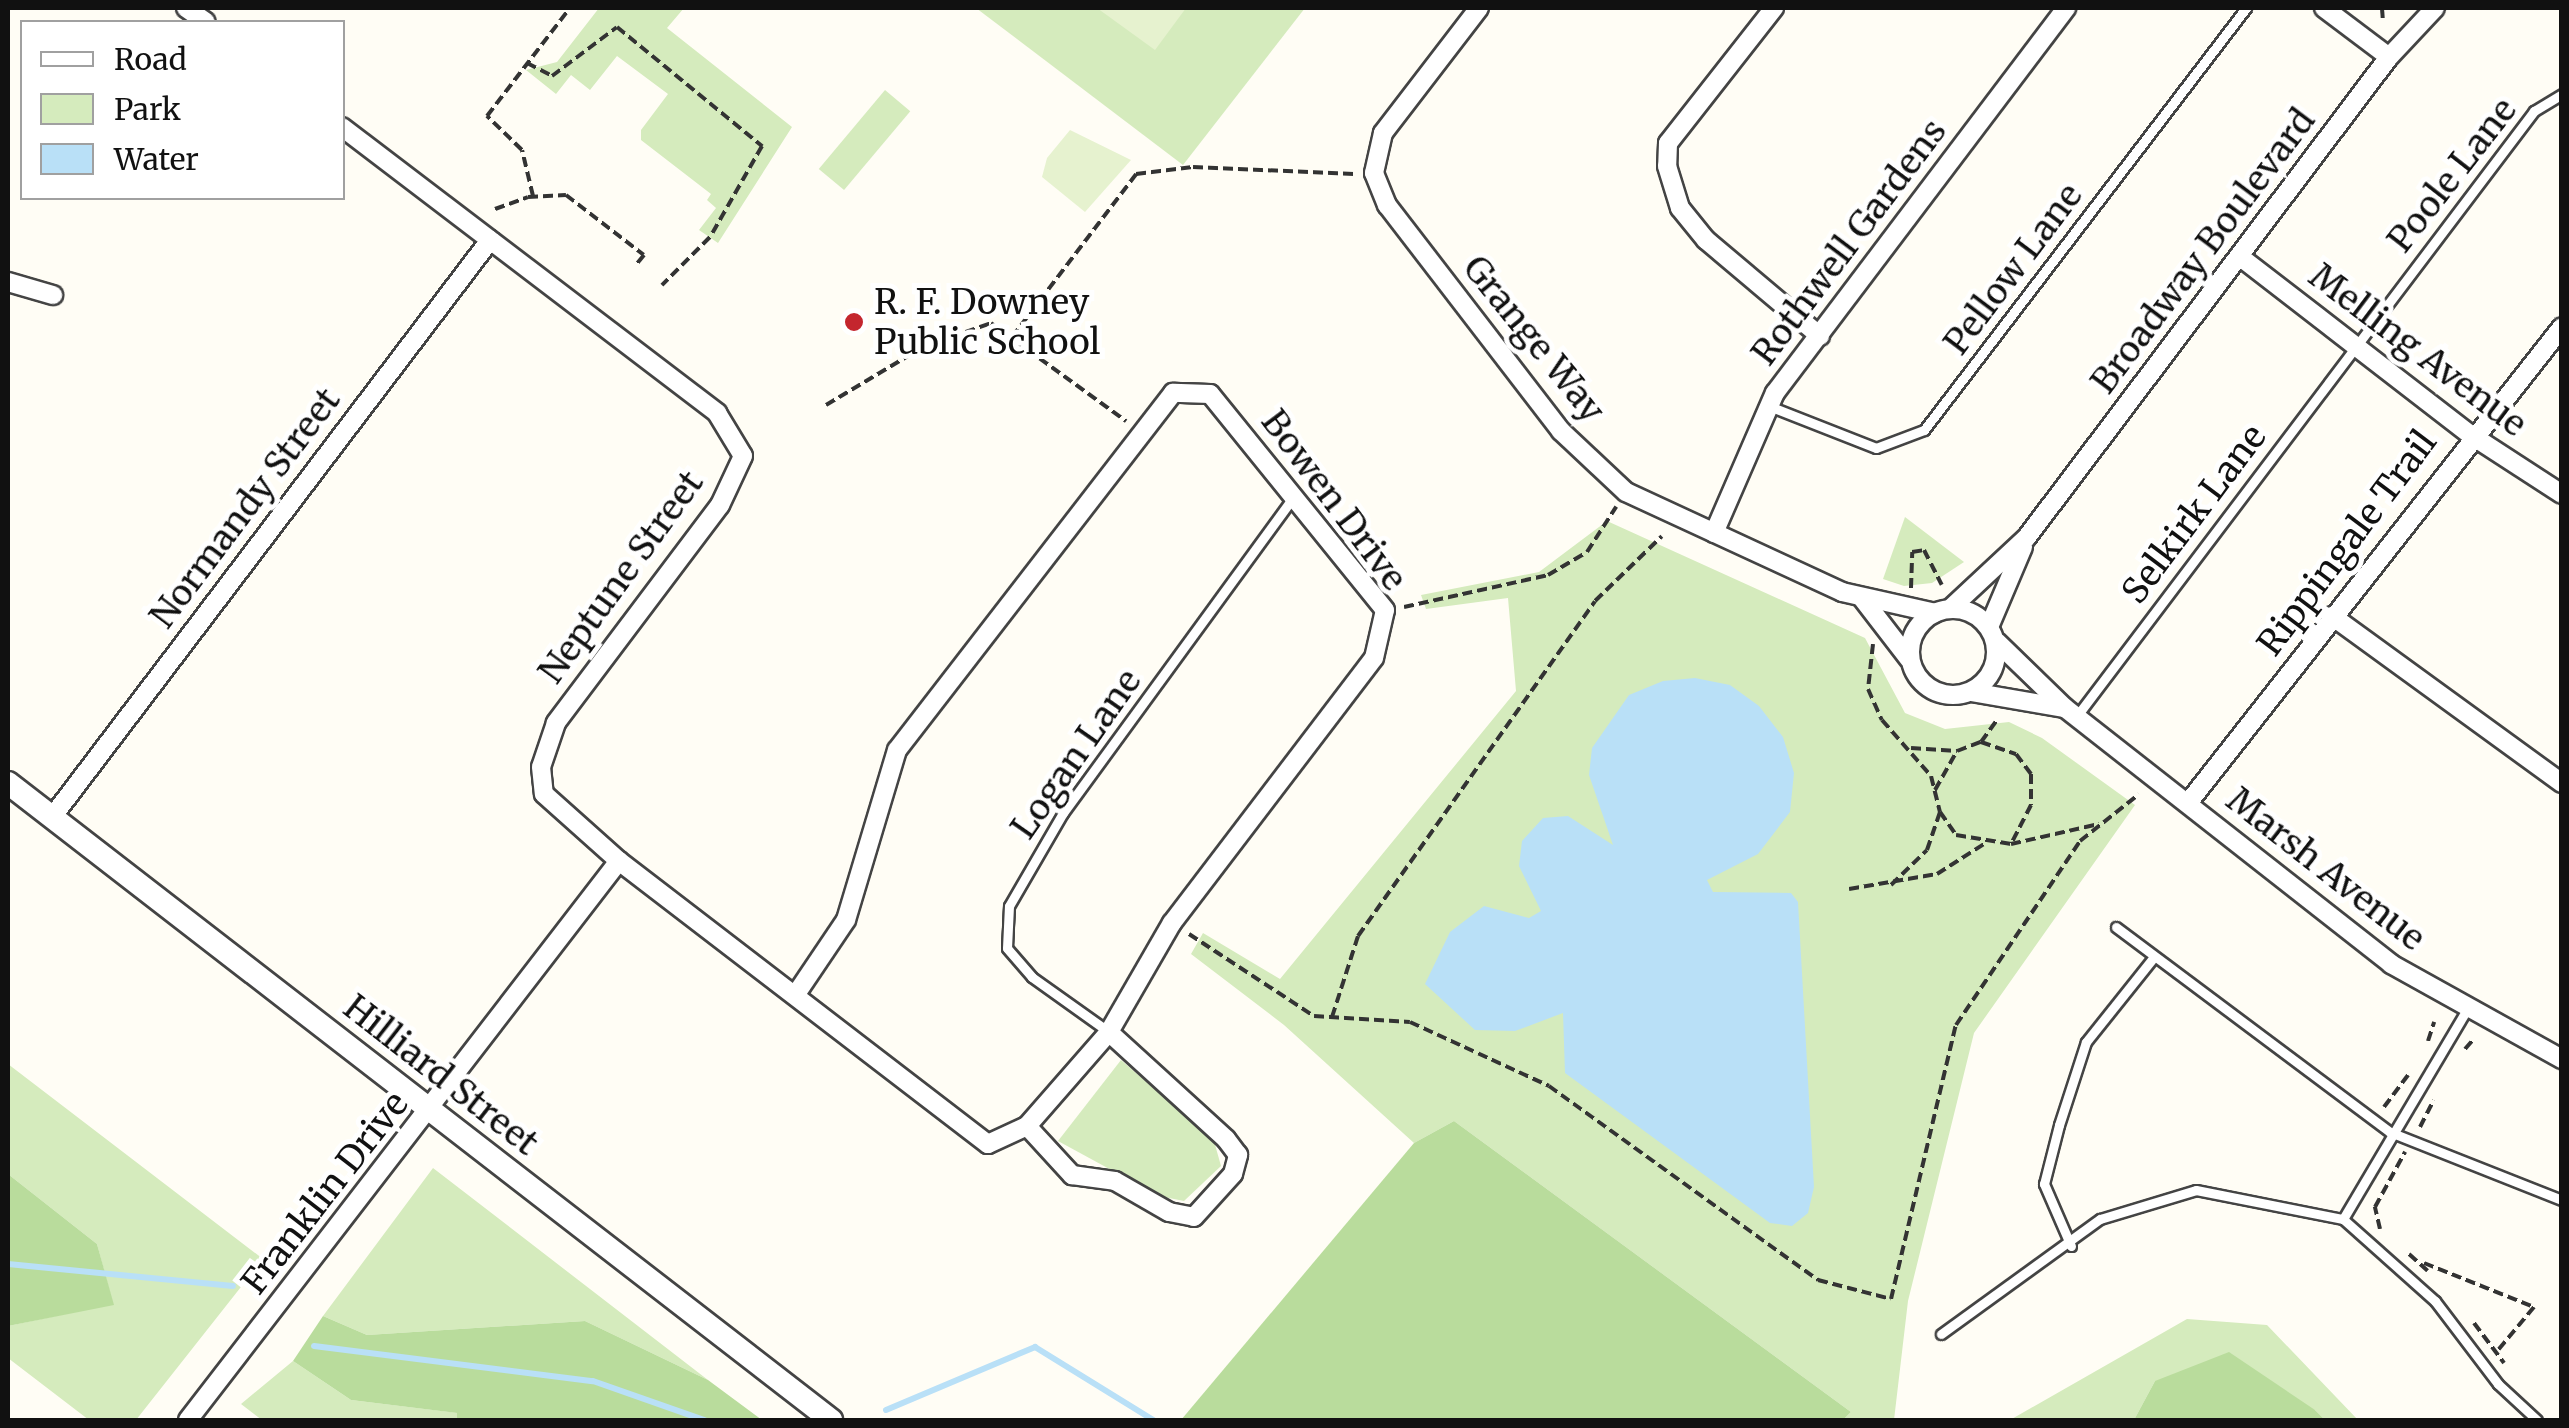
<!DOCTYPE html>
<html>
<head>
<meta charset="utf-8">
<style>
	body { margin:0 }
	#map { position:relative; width:2569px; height:1428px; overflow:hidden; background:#fffdf5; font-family:Merriweather,serif }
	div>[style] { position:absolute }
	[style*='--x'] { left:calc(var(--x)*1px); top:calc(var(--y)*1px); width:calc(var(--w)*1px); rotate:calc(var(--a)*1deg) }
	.green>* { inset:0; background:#d5ebbd; transform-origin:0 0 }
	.forest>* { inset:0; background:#b9dc9c }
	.pitch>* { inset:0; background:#e6f2cf }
	.water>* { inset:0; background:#b9e0f7 }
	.stream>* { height:6px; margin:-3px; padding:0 3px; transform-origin:3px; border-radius:3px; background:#b9e0f7 }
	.path>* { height:4px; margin-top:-2px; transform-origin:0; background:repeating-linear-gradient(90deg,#333 0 10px,transparent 0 15px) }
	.roads { filter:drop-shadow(2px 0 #444) drop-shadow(-2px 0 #444) drop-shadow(0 2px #444) drop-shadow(0 -2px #444) }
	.service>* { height:9px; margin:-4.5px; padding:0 4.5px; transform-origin:4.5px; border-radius:4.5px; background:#fff }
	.minor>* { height:18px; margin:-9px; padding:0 9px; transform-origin:9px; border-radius:9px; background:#fff }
	.minor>.ring { margin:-9px; padding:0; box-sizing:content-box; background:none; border:18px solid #fff; border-radius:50% }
	.tertiary>* { height:22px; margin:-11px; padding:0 11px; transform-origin:11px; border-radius:11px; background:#fff }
	.dots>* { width:28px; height:28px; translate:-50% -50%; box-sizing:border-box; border:5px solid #fff; border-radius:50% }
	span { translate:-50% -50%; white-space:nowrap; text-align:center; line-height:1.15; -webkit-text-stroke:10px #fff; paint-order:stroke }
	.street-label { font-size:35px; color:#111 }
	.poi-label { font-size:35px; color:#111 }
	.left { translate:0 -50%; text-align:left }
	.frame { position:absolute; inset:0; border:10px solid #111; pointer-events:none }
	.legend { position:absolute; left:20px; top:20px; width:325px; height:180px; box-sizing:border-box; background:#fff; border:2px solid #a0a0a0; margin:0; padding:12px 18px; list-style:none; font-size:30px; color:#111 }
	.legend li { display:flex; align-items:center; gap:20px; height:50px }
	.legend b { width:50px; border:2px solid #a0a0a0 }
</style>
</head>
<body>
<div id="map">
	<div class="green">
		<i style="clip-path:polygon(599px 8px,684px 8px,667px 28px,792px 127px,718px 243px,699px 230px,716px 208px,707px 200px,711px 194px,641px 140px,641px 130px,668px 94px,617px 56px,590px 90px,571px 75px,556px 94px,526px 70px,557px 62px)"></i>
		<i style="clip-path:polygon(976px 8px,1305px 8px,1183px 165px)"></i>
		<i style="left:885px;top:90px;width:33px;height:103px;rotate:40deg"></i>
		<i style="clip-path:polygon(1905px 517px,1964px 562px,1932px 583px,1904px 586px,1883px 579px)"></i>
		<i style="clip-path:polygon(1607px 521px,1865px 638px,1905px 713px,1945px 729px,2009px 722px,2042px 738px,2135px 805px,1974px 1033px,1908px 1301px,1894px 1420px,1843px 1420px,1851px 1412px,1454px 1121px,1414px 1143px,1284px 1025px,1191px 954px,1203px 933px,1280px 979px,1516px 691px,1508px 598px,1426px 609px,1421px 595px,1539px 572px)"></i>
		<i style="clip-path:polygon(1121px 1060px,1214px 1141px,1221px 1166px,1184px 1201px,1159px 1196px,1058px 1141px)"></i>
		<i style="clip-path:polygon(8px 1064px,263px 1259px,136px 1420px,89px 1420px,8px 1358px,8px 1326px,113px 1304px,97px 1244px,8px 1174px)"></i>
		<i style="clip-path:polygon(433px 1168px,708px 1380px,585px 1321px,367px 1335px,323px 1316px)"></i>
		<i style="clip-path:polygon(2187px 1319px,2267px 1325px,2358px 1420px,2325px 1420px,2315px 1410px,2155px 1381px,2134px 1420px,2010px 1420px)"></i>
		<i style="clip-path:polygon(293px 1361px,351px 1400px,458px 1413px,457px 1420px,262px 1420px,241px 1404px)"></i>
	</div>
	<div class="forest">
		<i style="clip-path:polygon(1454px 1121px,1851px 1412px,1843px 1420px,1181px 1420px,1414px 1143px)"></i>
		<i style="clip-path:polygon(8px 1174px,97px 1244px,114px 1305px,8px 1326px)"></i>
		<i style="clip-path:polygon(323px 1316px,367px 1335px,585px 1321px,708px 1380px,762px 1420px,457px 1420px,457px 1413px,351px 1400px,293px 1361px)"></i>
		<i style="clip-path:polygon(2229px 1352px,2315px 1410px,2325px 1420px,2134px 1420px,2155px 1381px)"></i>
	</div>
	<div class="pitch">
		<i style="clip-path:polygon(1097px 8px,1186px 8px,1155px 50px)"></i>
		<i style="clip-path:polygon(1070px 130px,1131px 160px,1085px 212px,1042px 177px,1047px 158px)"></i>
	</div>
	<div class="water">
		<i style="clip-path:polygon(1695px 678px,1730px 685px,1759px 706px,1783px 737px,1794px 773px,1790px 812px,1758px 854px,1707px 880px,1713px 892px,1791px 893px,1798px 902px,1814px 1187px,1808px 1213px,1792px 1226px,1770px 1223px,1565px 1073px,1563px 1013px,1515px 1031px,1475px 1030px,1425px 984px,1450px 932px,1484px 906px,1529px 918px,1541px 911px,1519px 866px,1522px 841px,1543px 818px,1568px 816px,1613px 845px,1589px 775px,1592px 748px,1629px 695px,1663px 681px)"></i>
	</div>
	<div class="stream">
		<i style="--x:8;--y:1264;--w:226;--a:5.6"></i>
		<i style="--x:314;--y:1346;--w:281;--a:7.2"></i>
		<i style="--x:593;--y:1381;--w:118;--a:19.4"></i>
		<i style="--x:886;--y:1410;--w:162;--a:-22.9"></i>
		<i style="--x:1035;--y:1347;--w:139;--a:31.7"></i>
	</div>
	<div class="path">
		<i style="--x:2382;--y:8;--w:13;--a:86"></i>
		<i style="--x:527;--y:63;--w:28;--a:27"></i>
		<i style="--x:552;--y:76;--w:81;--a:-37"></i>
		<i style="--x:617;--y:27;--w:188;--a:39.4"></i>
		<i style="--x:762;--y:146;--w:105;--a:119.7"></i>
		<i style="--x:710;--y:237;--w:68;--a:135"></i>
		<i style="--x:533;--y:196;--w:47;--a:-103.4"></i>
		<i style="--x:522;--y:150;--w:49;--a:-135.8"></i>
		<i style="--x:487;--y:116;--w:136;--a:-52.5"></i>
		<i style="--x:495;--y:209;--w:35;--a:-20"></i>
		<i style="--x:528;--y:197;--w:38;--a:-3"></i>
		<i style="--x:566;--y:195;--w:98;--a:37.6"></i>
		<i style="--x:644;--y:255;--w:13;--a:129"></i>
		<i style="--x:1012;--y:337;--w:205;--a:-52.7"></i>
		<i style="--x:1136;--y:174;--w:57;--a:-7"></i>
		<i style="--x:1193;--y:167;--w:161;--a:2.5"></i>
		<i style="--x:826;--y:405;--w:113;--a:-30.9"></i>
		<i style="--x:923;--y:347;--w:72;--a:-19.4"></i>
		<i style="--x:991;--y:323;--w:167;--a:36"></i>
		<i style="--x:1911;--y:588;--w:36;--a:-88"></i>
		<i style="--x:1912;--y:552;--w:12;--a:-9"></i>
		<i style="--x:1924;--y:550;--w:39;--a:63"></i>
		<i style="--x:1404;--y:607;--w:148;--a:-12.5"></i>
		<i style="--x:1548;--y:575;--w:45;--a:-30.5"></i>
		<i style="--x:1587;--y:552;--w:54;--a:-57.2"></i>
		<i style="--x:1873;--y:644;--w:45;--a:96.3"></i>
		<i style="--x:1868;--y:689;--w:34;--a:66"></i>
		<i style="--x:1882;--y:720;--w:74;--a:48.8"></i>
		<i style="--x:1931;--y:776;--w:37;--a:76"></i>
		<i style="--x:1940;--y:812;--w:28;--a:55"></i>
		<i style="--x:1956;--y:835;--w:56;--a:9.3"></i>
		<i style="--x:2011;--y:844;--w:90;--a:-12.8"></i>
		<i style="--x:1981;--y:742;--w:29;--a:-54"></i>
		<i style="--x:1911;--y:748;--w:46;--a:3.7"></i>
		<i style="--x:1957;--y:751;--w:26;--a:-21"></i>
		<i style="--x:1981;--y:742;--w:37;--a:19"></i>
		<i style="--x:2016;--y:754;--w:25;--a:53"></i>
		<i style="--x:2031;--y:774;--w:31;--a:90"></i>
		<i style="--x:2031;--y:805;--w:44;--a:117.1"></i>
		<i style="--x:1935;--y:790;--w:45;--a:-60.6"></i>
		<i style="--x:1891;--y:885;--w:50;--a:-44.2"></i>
		<i style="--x:1927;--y:850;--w:40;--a:-71.1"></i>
		<i style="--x:1849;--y:889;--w:89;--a:-9.7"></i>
		<i style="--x:1937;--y:874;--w:56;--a:-32.6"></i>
		<i style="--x:1189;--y:934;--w:149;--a:33.3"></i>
		<i style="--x:1314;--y:1016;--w:96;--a:3.6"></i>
		<i style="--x:1410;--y:1022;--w:153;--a:24.7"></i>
		<i style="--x:1549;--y:1086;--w:332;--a:35.8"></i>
		<i style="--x:1818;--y:1280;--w:75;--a:14.6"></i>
		<i style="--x:1891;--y:1299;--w:282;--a:-76.7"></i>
		<i style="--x:1956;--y:1025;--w:222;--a:-56"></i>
		<i style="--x:2080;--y:841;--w:75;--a:-38.5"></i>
		<i style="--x:1332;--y:1017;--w:85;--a:-72.2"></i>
		<i style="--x:1358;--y:936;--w:410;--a:-54.7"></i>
		<i style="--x:1595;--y:601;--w:93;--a:-44.1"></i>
		<i style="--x:2428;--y:1041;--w:20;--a:-72"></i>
		<i style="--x:2465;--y:1049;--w:11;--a:-49"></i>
		<i style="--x:2384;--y:1107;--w:40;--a:-53"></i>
		<i style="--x:2420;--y:1127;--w:30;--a:-63"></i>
		<i style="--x:2380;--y:1229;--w:23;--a:-103"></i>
		<i style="--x:2375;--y:1207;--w:63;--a:-61.4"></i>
		<i style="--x:2409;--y:1254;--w:25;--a:42"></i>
		<i style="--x:2424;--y:1263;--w:118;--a:21.8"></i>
		<i style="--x:2534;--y:1307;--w:56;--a:129.9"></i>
		<i style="--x:2474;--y:1323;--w:50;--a:53.1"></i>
	</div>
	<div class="roads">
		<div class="service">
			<i style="--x:1769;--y:406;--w:115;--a:21.4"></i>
			<i style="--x:1876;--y:448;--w:51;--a:-20.6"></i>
			<i style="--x:1924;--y:430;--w:531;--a:-52.66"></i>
			<i style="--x:2076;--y:717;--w:760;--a:-52.92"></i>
			<i style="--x:2534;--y:111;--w:33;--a:-31"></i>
			<i style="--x:2116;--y:927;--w:342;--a:36.8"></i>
			<i style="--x:2390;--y:1132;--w:185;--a:21.6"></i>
			<i style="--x:1109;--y:1032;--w:95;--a:-144.5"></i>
			<i style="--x:1032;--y:977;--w:38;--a:-131"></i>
			<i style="--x:1007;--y:948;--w:42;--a:-87.3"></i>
			<i style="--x:1009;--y:906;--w:108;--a:-59.9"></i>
			<i style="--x:1063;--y:813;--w:390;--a:-53.9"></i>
			<i style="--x:2343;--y:1219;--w:123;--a:41.7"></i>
			<i style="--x:2435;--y:1301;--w:104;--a:52.8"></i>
			<i style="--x:2498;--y:1384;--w:53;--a:42.7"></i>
			<i style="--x:2071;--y:1246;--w:68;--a:-113.5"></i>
			<i style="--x:2044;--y:1184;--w:61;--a:-75.7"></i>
			<i style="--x:2059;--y:1125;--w:87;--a:-72"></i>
			<i style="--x:2086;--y:1042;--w:107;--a:-51.4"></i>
			<i style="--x:1941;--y:1334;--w:196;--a:-35.9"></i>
			<i style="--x:2100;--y:1219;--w:100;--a:-16.8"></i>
			<i style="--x:2196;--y:1190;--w:150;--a:11.2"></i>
			<i style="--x:2343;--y:1219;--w:242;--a:-59.4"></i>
		</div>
		<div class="minor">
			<i style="--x:186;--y:8;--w:24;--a:35"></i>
			<i style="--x:1479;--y:8;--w:158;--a:127.5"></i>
			<i style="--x:1383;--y:133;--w:41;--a:102.7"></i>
			<i style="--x:1374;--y:173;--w:35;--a:68"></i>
			<i style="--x:1387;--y:205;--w:285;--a:52.4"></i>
			<i style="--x:1561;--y:431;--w:89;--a:43.2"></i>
			<i style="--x:1626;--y:492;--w:238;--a:24.8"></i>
			<i style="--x:1842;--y:592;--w:95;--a:12.7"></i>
			<i style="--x:1774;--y:8;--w:172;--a:128.1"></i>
			<i style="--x:1668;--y:143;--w:23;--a:92"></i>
			<i style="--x:1667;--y:166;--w:44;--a:72.8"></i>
			<i style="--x:1680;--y:208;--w:41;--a:50.9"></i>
			<i style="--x:1706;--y:240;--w:149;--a:40.1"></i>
			<i style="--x:2324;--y:8;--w:81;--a:37"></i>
			<i style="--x:342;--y:127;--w:472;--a:37.3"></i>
			<i style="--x:717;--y:413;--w:50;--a:58.8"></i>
			<i style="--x:743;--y:456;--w:54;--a:115.1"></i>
			<i style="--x:720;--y:505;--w:273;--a:127"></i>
			<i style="--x:556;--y:723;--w:46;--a:108.8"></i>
			<i style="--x:541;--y:767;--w:27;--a:84"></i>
			<i style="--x:544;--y:794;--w:101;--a:41.8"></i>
			<i style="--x:619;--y:861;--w:465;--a:37.5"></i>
			<i style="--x:988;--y:1144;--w:43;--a:-24.8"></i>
			<i style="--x:1027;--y:1126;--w:125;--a:-48.9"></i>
			<i style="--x:1109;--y:1032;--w:126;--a:-60"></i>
			<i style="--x:1172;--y:923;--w:333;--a:-52.7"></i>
			<i style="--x:1374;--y:658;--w:49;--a:-77.1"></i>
			<i style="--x:1385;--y:610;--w:278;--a:-129"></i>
			<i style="--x:1210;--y:394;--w:37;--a:-178"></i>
			<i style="--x:1173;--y:393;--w:451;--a:127.7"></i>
			<i style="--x:897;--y:750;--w:177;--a:106.7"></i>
			<i style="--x:846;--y:920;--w:89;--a:124"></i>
			<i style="--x:2239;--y:256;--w:293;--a:37.7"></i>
			<i style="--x:2471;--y:435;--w:108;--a:33"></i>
			<i style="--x:8;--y:282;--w:47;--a:16.1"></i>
			<i style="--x:1714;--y:533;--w:153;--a:-66.5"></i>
			<i style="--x:1775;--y:393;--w:483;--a:-52.9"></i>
			<i style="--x:1862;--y:598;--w:77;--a:52.4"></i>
			<i style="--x:1952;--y:607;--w:103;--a:-43"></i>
			<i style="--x:2027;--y:537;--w:601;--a:-52.98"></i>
			<i style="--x:2389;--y:57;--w:67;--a:-46.8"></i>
			<i class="ring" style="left:1910px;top:609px;width:68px;height:68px"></i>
			<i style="--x:2332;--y:616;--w:284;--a:36"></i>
			<i style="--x:1989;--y:627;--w:87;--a:-67"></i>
			<i style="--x:1997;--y:642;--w:95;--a:44.1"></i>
			<i style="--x:2065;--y:708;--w:415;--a:38.1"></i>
			<i style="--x:2391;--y:964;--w:196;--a:29.1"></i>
			<i style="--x:1971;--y:692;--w:95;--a:9.7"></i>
			<i style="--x:2188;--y:803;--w:605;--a:-51.84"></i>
			<i style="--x:53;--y:816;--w:723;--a:-52.81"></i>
			<i style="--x:1027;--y:1126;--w:67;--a:47.4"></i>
			<i style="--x:1072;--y:1175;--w:43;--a:7.9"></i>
			<i style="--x:1115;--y:1181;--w:62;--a:29.9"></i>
			<i style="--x:1169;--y:1212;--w:25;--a:11"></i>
			<i style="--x:1194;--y:1217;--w:58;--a:-47.8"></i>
			<i style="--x:1233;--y:1174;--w:20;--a:-75"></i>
			<i style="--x:1238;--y:1155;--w:20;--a:-127"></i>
			<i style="--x:1226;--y:1139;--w:159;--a:-137.6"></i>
			<i style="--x:188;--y:1420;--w:706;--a:-52.37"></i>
		</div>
		<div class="tertiary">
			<i style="--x:8;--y:783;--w:1041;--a:37.74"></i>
		</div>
	</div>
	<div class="dots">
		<i style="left:854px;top:322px;background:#c4262e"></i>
	</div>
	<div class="street-label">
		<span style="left:2452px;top:175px;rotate:-52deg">Poole Lane</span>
		<span style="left:1849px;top:242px;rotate:-53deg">Rothwell Gardens</span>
		<span style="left:2203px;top:251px;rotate:-53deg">Broadway Boulevard</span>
		<span style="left:2013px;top:269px;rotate:-53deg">Pellow Lane</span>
		<span style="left:1534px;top:339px;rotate:51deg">Grange Way</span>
		<span style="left:2418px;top:350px;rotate:37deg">Melling Avenue</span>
		<span style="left:1334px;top:500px;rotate:53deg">Bowen Drive</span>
		<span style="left:245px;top:508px;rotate:-53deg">Normandy Street</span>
		<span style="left:2194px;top:514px;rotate:-53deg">Selkirk Lane</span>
		<span style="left:2347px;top:543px;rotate:-53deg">Rippingale Trail</span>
		<span style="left:621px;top:577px;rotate:-54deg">Neptune Street</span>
		<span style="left:1076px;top:754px;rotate:-55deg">Logan Lane</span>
		<span style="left:2326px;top:869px;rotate:38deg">Marsh Avenue</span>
		<span style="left:441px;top:1075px;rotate:38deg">Hilliard Street</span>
		<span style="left:325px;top:1193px;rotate:-52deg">Franklin Drive</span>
	</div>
	<div class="poi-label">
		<span class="left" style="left:874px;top:322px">R. F. Downey<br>Public School</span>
	</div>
	<div class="frame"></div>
	<ul class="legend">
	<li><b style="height:12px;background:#fff"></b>Road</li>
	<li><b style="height:28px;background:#d5ebbd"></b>Park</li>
	<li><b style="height:28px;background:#b9e0f7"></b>Water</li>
	</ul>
</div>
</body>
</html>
